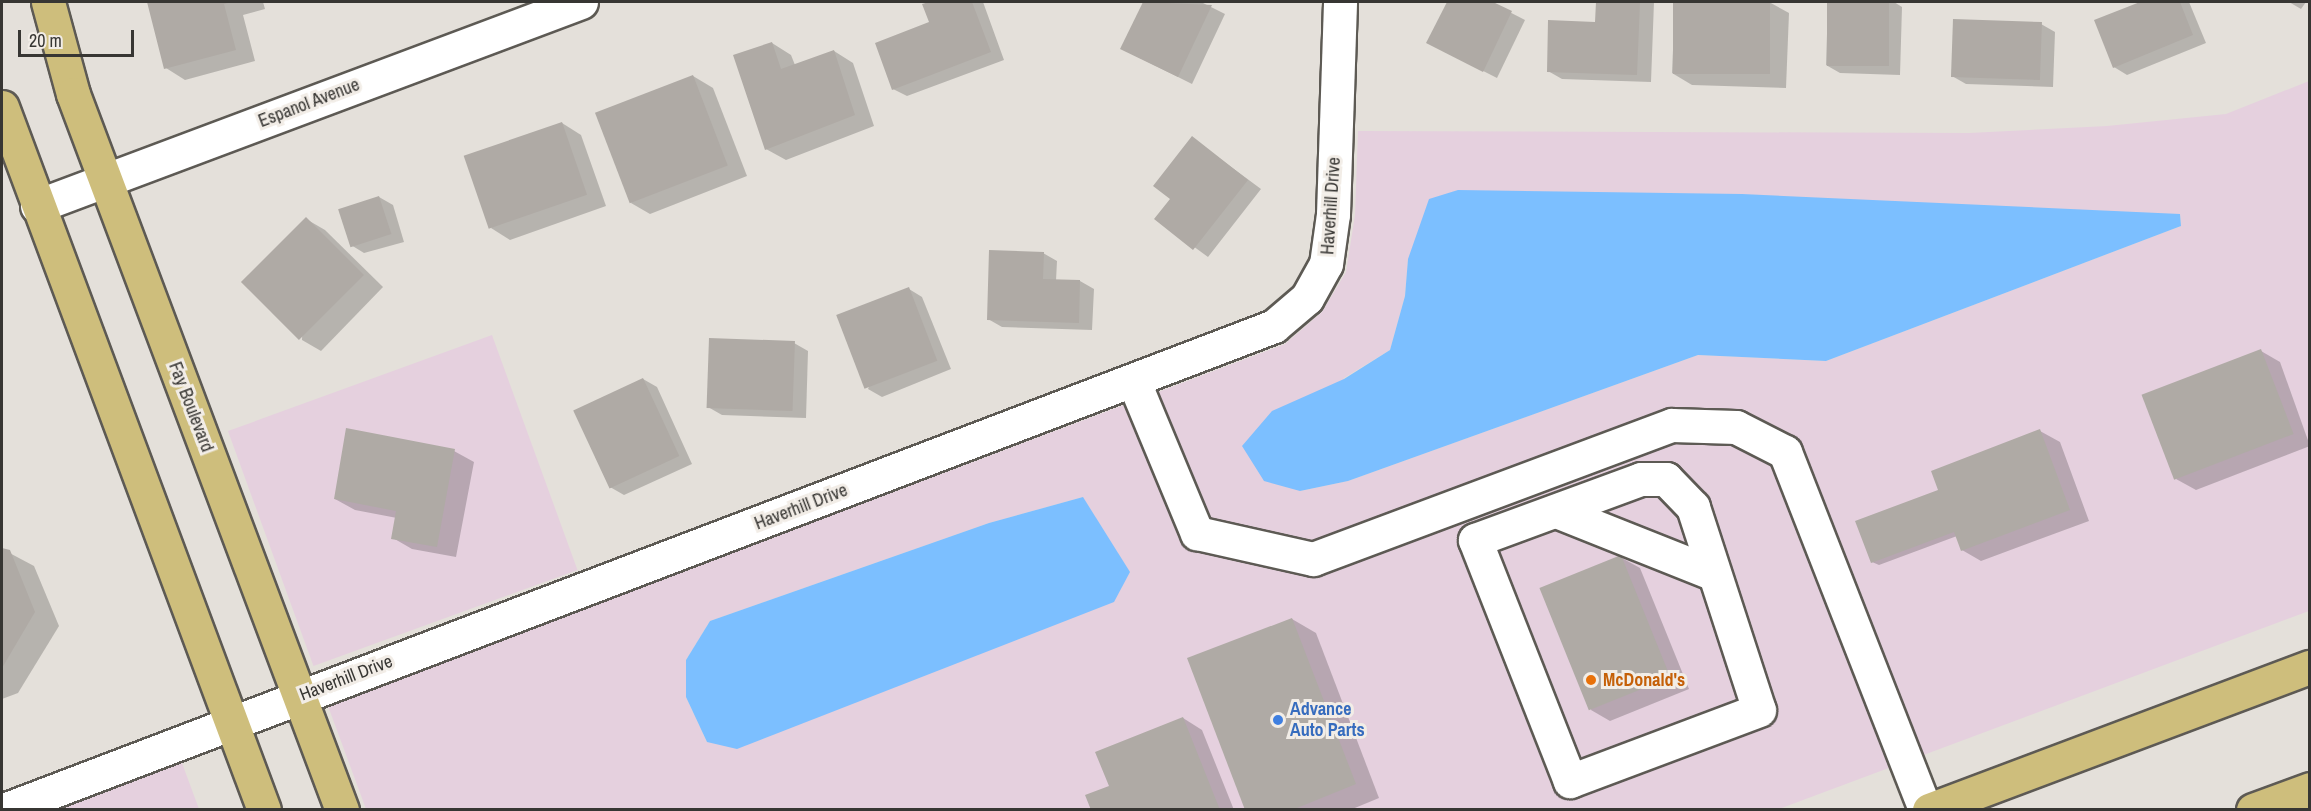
<!DOCTYPE html>
<html>
<head>
<meta charset="utf-8">
<style>
	body { margin:0 }
	#map { position:relative; width:2311px; height:811px; overflow:hidden; background:#e4e0da; font-family:"Archivo Narrow",sans-serif }
	div>[style] { position:absolute }
	[style*='--x'] { left:calc(var(--x)*1px); top:calc(var(--y)*1px); width:calc(var(--w)*1px); rotate:calc(var(--a)*1deg) }
	.commercial>* { inset:0; background:#e5d0de; transform-origin:0 0 }
	.water>* { inset:0; background:#7cbfff }
	.shadow>* { inset:0; background:#0003 }
	.building>* { inset:0; background:#afaaa5; transform-origin:0 0 }
	.roads { filter:drop-shadow(2px 0 #5d5a54) drop-shadow(-2px 0 #5d5a54) drop-shadow(0 2px #5d5a54) drop-shadow(0 -2px #5d5a54) }
	.minor>* { height:33px; margin:-16.5px; padding:0 16.5px; transform-origin:16.5px; border-radius:16.5px; background:#fff }
	.major>* { height:33px; margin:-16.5px; padding:0 16.5px; transform-origin:16.5px; border-radius:16.5px; background:#cebe7c }
	.dots>* { width:16px; height:16px; translate:-50% -50%; box-sizing:border-box; border:3px solid #f2ede7; border-radius:50% }
	span { translate:-50% -50%; white-space:nowrap; text-align:center; line-height:1.15; -webkit-text-stroke:6px #f2ede7; paint-order:stroke }
	.street-label { font-size:18px; color:#373633 }
	.food-label { font-size:18px; color:#c56008; font-weight:700 }
	.left { translate:0 -50%; text-align:left }
	.shop-label { font-size:18px; color:#366cbe; font-weight:700 }
	.frame { position:absolute; inset:0; border:3px solid #373633; pointer-events:none }
	.scale { position:absolute; left:18px; top:30px; width:116px; height:27px; box-sizing:border-box; border:3px solid #373633; border-top:0; padding-left:8px; font-size:18px; line-height:21px; white-space:nowrap; color:#373633; -webkit-text-stroke:4px #f2ede7; paint-order:stroke }
</style>
</head>
<body>
<div id="map">
	<div class="commercial">
		<i style="clip-path:polygon(evenodd,2309px 81px,2309px 611px,1779px 809px,366px 809px,328px 706px,1285px 344px,1322px 312px,1346px 272px,1355px 215px,1358px 131px,1969px 133px,2107px 126px,2226px 114px,2309px 81px,2180px 214px,2181px 226px,1826px 361px,1698px 355px,1348px 481px,1300px 491px,1344px 378px,1390px 350px,1405px 296px,1408px 259px,2180px 214px,2309px 81px,1083px 497px,707px 742px,686px 697px,686px 660px,710px 621px,989px 523px,1083px 497px)"></i>
		<i style="left:492px;top:335px;width:250px;height:281px;rotate:70deg"></i>
		<i style="clip-path:polygon(182px 763px,199px 809px,60px 809px)"></i>
	</div>
	<div class="water">
		<i style="clip-path:polygon(1458px 190px,1742px 194px,2180px 214px,2181px 226px,1826px 361px,1698px 355px,1348px 481px,1300px 491px,1264px 481px,1242px 446px,1272px 411px,1344px 379px,1390px 350px,1405px 296px,1408px 259px,1429px 199px)"></i>
		<i style="clip-path:polygon(1083px 497px,1130px 572px,1114px 602px,737px 749px,707px 742px,686px 697px,686px 660px,710px 621px,989px 523px)"></i>
	</div>
	<div class="shadow">
		<i style="clip-path:polygon(148px 2px,263px 2px,265px 9px,243px 15px,255px 61px,185px 80px,166px 68px)"></i>
		<i style="clip-path:polygon(933px 2px,983px 2px,1004px 60px,907px 96px,893px 89px,931px 23px,924px 5px)"></i>
		<i style="clip-path:polygon(1145px 2px,1201px 2px,1225px 14px,1192px 84px,1122px 49px)"></i>
		<i style="clip-path:polygon(1448px 2px,1490px 2px,1525px 20px,1497px 78px,1428px 43px)"></i>
		<i style="clip-path:polygon(1597px 2px,1654px 2px,1651px 82px,1562px 79px,1548px 71px,1596px 23px)"></i>
		<i style="clip-path:polygon(1675px 2px,1769px 2px,1789px 13px,1786px 88px,1692px 85px,1672px 73px)"></i>
		<i style="clip-path:polygon(1828px 2px,1894px 2px,1902px 7px,1900px 75px,1840px 73px,1826px 65px)"></i>
		<i style="clip-path:polygon(2144px 2px,2189px 2px,2206px 43px,2127px 75px,2114px 67px,2096px 21px)"></i>
		<i style="clip-path:polygon(2289px 2px,2306px 2px,2301px 9px)"></i>
		<i style="clip-path:polygon(2041px 24px,2055px 32px,2053px 87px,1966px 84px,1952px 76px)"></i>
		<i style="clip-path:polygon(772px 43px,791px 55px,795px 65px,834px 51px,853px 63px,874px 126px,786px 160px,766px 149px)"></i>
		<i style="clip-path:polygon(693px 76px,713px 88px,747px 176px,650px 214px,631px 203px)"></i>
		<i style="clip-path:polygon(562px 123px,581px 135px,606px 206px,510px 240px,491px 228px)"></i>
		<i style="clip-path:polygon(1192px 138px,1261px 189px,1208px 257px,1156px 219px,1172px 199px)"></i>
		<i style="clip-path:polygon(379px 197px,393px 205px,404px 242px,364px 253px,351px 245px)"></i>
		<i style="clip-path:polygon(306px 219px,325px 230px,383px 287px,321px 351px,302px 340px)"></i>
		<i style="clip-path:polygon(1043px 253px,1057px 261px,1056px 281px,1080px 281px,1094px 289px,1092px 330px,1002px 327px,988px 319px)"></i>
		<i style="clip-path:polygon(909px 289px,922px 297px,951px 369px,882px 397px,868px 389px)"></i>
		<i style="clip-path:polygon(794px 343px,808px 351px,806px 418px,722px 415px,708px 407px)"></i>
		<i style="clip-path:polygon(2261px 351px,2280px 362px,2310px 446px,2196px 490px,2176px 479px)"></i>
		<i style="clip-path:polygon(643px 379px,657px 387px,692px 464px,624px 495px,610px 487px)"></i>
		<i style="clip-path:polygon(2040px 431px,2060px 442px,2089px 521px,1981px 561px,1962px 550px,1957px 536px,1879px 565px,1872px 562px)"></i>
		<i style="clip-path:polygon(454px 451px,474px 462px,456px 557px,412px 549px,393px 538px,397px 518px,355px 510px,335px 499px)"></i>
		<i style="clip-path:polygon(2px 549px,34px 566px,59px 626px,18px 693px,2px 699px)"></i>
		<i style="clip-path:polygon(1620px 557px,1640px 568px,1689px 689px,1610px 721px,1591px 710px)"></i>
		<i style="clip-path:polygon(1292px 619px,1316px 633px,1379px 798px,1350px 810px,1246px 810px)"></i>
		<i style="clip-path:polygon(1183px 718px,1202px 730px,1234px 810px,1093px 810px)"></i>
	</div>
	<div class="building">
		<i style="clip-path:polygon(147px 2px,231px 2px,224px 4px,236px 50px,164px 69px)"></i>
		<i style="clip-path:polygon(929px 2px,972px 2px,991px 52px,892px 90px,875px 43px,929px 22px,922px 4px)"></i>
		<i style="clip-path:polygon(1143px 2px,1212px 5px,1178px 77px,1120px 49px)"></i>
		<i style="clip-path:polygon(1447px 2px,1493px 2px,1512px 11px,1483px 72px,1426px 43px)"></i>
		<i style="clip-path:polygon(1596px 2px,1640px 2px,1637px 75px,1547px 72px,1548px 20px,1595px 22px)"></i>
		<i style="left:1673px;top:2px;width:97px;height:72px"></i>
		<i style="left:1827px;top:2px;width:62px;height:64px"></i>
		<i style="clip-path:polygon(2140px 2px,2180px 2px,2193px 35px,2113px 68px,2094px 20px)"></i>
		<i style="left:1953px;top:19px;width:89px;height:58px;rotate:2deg"></i>
		<i style="clip-path:polygon(772px 42px,781px 69px,834px 50px,855px 115px,765px 150px,733px 55px)"></i>
		<i style="left:693px;top:75px;width:97px;height:105px;rotate:69deg"></i>
		<i style="left:562px;top:122px;width:77px;height:104px;rotate:71deg"></i>
		<i style="clip-path:polygon(1192px 136px,1248px 180px,1193px 250px,1154px 219px,1170px 199px,1153px 186px)"></i>
		<i style="left:379px;top:196px;width:40px;height:43px;rotate:72deg"></i>
		<i style="left:306px;top:217px;width:82px;height:92px;rotate:45deg"></i>
		<i style="clip-path:polygon(989px 250px,1044px 252px,1043px 279px,1080px 280px,1079px 323px,987px 320px)"></i>
		<i style="left:909px;top:287px;width:79px;height:78px;rotate:69deg"></i>
		<i style="left:709px;top:338px;width:86px;height:70px;rotate:2deg"></i>
		<i style="left:2261px;top:349px;width:91px;height:128px;rotate:69deg"></i>
		<i style="left:643px;top:378px;width:86px;height:77px;rotate:65deg"></i>
		<i style="clip-path:polygon(346px 428px,455px 449px,437px 547px,391px 539px,396px 511px,334px 499px)"></i>
		<i style="clip-path:polygon(2040px 429px,2070px 510px,1961px 551px,1954px 532px,1871px 563px,1855px 521px,1938px 490px,1931px 471px)"></i>
		<i style="clip-path:polygon(2px 548px,10px 550px,35px 612px,2px 668px)"></i>
		<i style="left:1621px;top:555px;width:132px;height:88px;rotate:68deg"></i>
		<i style="clip-path:polygon(1292px 618px,1356px 784px,1292px 810px,1245px 810px,1187px 658px)"></i>
		<i style="clip-path:polygon(1183px 717px,1220px 810px,1091px 810px,1085px 795px,1109px 786px,1095px 752px)"></i>
	</div>
	<div class="roads">
		<div class="minor">
			<i style="--x:37;--y:206;--w:581;--a:-20.56"></i>
			<i style="--x:1134;--y:382;--w:164;--a:67.4"></i>
			<i style="--x:1197;--y:533;--w:119;--a:12.6"></i>
			<i style="--x:1313;--y:559;--w:383;--a:-20.5"></i>
			<i style="--x:1672;--y:425;--w:64;--a:1.8"></i>
			<i style="--x:1736;--y:427;--w:55;--a:27"></i>
			<i style="--x:1785;--y:452;--w:384;--a:68.6"></i>
			<i style="--x:1641;--y:479;--w:25;--a:0"></i>
			<i style="--x:1666;--y:479;--w:39;--a:46"></i>
			<i style="--x:1693;--y:507;--w:213;--a:72"></i>
			<i style="--x:1759;--y:710;--w:202;--a:159.4"></i>
			<i style="--x:1570;--y:781;--w:259;--a:-111.5"></i>
			<i style="--x:1475;--y:540;--w:177;--a:-20.2"></i>
			<i style="--x:1556;--y:511;--w:170;--a:21.7"></i>
			<i style="--x:4;--y:810;--w:1359;--a:-20.86"></i>
			<i style="--x:1274;--y:326;--w:43;--a:-40.3"></i>
			<i style="--x:1307;--y:298;--w:39;--a:-61"></i>
			<i style="--x:1326;--y:264;--w:50;--a:-82"></i>
			<i style="--x:1333;--y:214;--w:212;--a:-88.1"></i>
		</div>
		<div class="major">
			<i style="--x:48;--y:2;--w:95;--a:74.8"></i>
			<i style="--x:73;--y:94;--w:765;--a:69.41"></i>
			<i style="--x:2;--y:107;--w:750;--a:69.56"></i>
			<i style="--x:1929;--y:810;--w:407;--a:-20.6"></i>
			<i style="--x:2253;--y:810;--w:61;--a:-20.2"></i>
		</div>
	</div>
	<div class="dots">
		<i style="left:1591px;top:680px;background:#e8710a"></i>
		<i style="left:1278px;top:720px;background:#3f7fe0"></i>
	</div>
	<div class="street-label">
		<span style="left:309px;top:103px;rotate:-21deg">Espanol Avenue</span>
		<span style="left:1331px;top:206px;rotate:-86deg">Haverhill Drive</span>
		<span style="left:191px;top:407px;rotate:69deg">Fay Boulevard</span>
		<span style="left:801px;top:507px;rotate:-21deg">Haverhill Drive</span>
		<span style="left:346px;top:678px;rotate:-21deg">Haverhill Drive</span>
	</div>
	<div class="food-label">
		<span class="left" style="left:1603px;top:680px">McDonald's</span>
	</div>
	<div class="shop-label">
		<span class="left" style="left:1290px;top:720px">Advance<br>Auto Parts</span>
	</div>
	<div class="frame"></div>
	<div class="scale">20 m</div>
</div>
</body>
</html>
